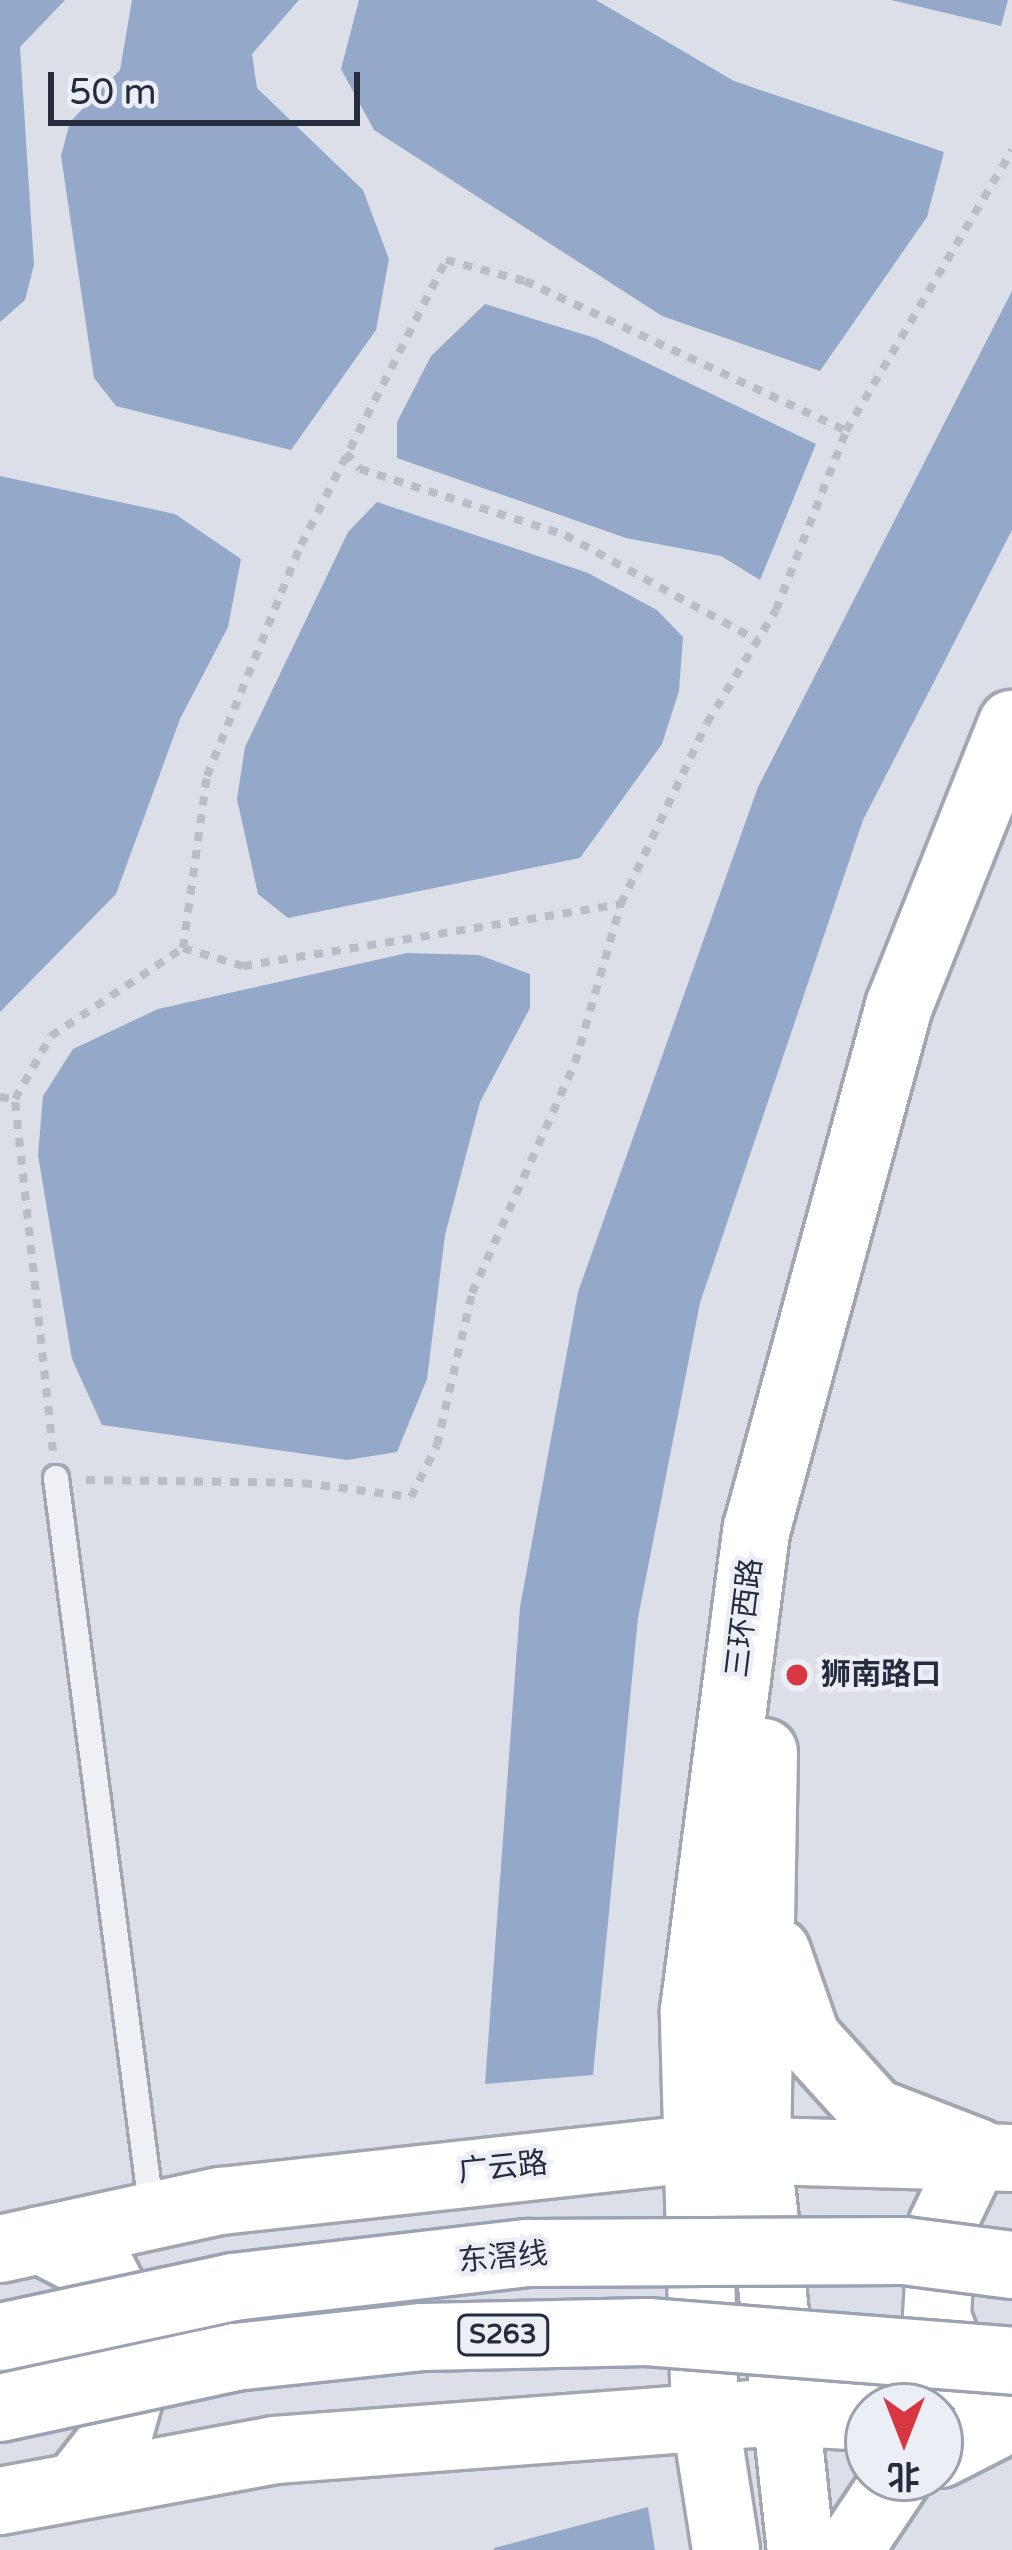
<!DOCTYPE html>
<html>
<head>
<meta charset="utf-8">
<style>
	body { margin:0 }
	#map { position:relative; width:1012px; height:2550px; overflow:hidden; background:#dcdfe7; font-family:"Varela Round","Noto Sans SC",sans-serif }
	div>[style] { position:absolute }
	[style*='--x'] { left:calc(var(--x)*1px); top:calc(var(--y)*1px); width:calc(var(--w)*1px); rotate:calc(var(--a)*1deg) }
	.water>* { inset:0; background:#94a9ca }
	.path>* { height:8px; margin-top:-4px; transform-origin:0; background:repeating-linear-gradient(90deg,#babdc5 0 9px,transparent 0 18px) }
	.roads { filter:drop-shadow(3px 0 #a1a6b1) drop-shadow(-3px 0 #a1a6b1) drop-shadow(0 3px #a1a6b1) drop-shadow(0 -3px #a1a6b1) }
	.service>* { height:24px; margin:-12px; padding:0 12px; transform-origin:12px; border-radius:12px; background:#eff0f5 }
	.secondary>* { height:66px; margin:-33px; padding:0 33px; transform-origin:33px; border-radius:33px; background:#fff }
	.bridges { filter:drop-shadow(3px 0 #9aa2b3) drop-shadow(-3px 0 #9aa2b3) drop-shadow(0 3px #9aa2b3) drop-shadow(0 -3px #9aa2b3) }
	.primary-bridge>* { height:66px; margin:-33px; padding:0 33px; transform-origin:33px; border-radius:33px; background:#fff }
	.dots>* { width:33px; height:33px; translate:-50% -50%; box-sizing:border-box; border:6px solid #ebeef5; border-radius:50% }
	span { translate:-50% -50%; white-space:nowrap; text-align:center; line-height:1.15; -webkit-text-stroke:9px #ebeef5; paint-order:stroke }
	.shield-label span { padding:3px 9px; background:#ebeef5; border:3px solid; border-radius:9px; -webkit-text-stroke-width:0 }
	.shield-label { font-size:27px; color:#252c3e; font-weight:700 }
	.street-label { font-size:30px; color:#252c3e }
	.poi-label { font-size:30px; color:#252c3e; font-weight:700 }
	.left { translate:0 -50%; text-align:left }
	.north { position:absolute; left:844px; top:2382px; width:120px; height:120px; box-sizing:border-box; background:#ebeef5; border:3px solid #9ca0ac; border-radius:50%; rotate:180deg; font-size:33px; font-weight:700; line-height:48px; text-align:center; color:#252c3e }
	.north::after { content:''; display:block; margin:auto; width:42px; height:54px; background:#d63740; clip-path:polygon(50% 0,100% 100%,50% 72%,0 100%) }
	.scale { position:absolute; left:48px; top:72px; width:312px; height:54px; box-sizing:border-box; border:6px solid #252c3e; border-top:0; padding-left:15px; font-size:36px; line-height:42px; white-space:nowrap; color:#252c3e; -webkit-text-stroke:9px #ebeef5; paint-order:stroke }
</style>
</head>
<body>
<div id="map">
	<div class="water">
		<i style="clip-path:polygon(0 0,65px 0,20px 47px,34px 265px,25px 300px,0 322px)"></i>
		<i style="clip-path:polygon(132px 0,299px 0,252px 54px,257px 88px,363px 190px,389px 259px,376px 330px,291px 450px,116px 406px,94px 378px,61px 156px,70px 122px,120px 70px)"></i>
		<i style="clip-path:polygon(359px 0,596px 0,734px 81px,944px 152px,927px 217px,820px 371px,662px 316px,374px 130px,341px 69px)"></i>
		<i style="clip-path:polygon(891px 0,1008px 0,1001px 26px)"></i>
		<i style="clip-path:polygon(1012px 291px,1012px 530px,863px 820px,700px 1303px,638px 1618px,593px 2075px,485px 2084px,520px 1607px,578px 1292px,758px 787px)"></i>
		<i style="clip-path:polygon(485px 304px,595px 338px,816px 444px,760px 580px,721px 556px,626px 538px,397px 458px,397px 422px,431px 356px)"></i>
		<i style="clip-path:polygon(0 476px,175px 514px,241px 559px,228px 627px,180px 719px,116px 894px,0 1012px)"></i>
		<i style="clip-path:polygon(377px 502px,588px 573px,657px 610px,683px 637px,679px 691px,662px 744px,580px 858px,288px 918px,258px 894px,237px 799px,245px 747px,348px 532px)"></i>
		<i style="clip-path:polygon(407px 953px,479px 955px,530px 974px,530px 1008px,480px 1102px,445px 1235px,427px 1379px,397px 1452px,347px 1460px,102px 1425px,72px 1359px,38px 1155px,43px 1096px,73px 1049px,158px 1009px)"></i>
		<i style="clip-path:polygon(648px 2507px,655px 2550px,494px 2550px,494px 2548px)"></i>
	</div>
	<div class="path">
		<i style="--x:346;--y:453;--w:21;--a:49"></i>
		<i style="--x:360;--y:469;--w:215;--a:17.8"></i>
		<i style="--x:565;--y:535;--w:219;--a:28.7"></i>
		<i style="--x:183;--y:948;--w:63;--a:16.7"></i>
		<i style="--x:243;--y:966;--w:383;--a:-9.3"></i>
		<i style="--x:0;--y:1097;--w:15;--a:8"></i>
		<i style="--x:53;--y:1451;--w:354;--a:-96.2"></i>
		<i style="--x:15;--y:1099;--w:73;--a:-60.3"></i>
		<i style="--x:51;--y:1036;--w:159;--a:-33.7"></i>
		<i style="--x:183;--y:948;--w:174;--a:-82.1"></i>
		<i style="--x:207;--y:776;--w:249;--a:-67.9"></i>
		<i style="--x:301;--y:545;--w:320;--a:-63"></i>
		<i style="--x:446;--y:260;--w:82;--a:14.9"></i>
		<i style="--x:525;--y:281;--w:354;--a:25"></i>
		<i style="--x:86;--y:1480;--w:217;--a:0.8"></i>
		<i style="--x:303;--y:1483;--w:109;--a:7.4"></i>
		<i style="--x:411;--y:1497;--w:58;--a:-63.4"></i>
		<i style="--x:437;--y:1445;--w:156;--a:-77"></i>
		<i style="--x:472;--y:1293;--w:252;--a:-65.9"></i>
		<i style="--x:575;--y:1063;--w:166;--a:-73.9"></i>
		<i style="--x:621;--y:904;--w:200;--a:-64.6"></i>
		<i style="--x:707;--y:723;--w:132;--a:-58.6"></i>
		<i style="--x:776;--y:610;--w:192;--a:-68.6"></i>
		<i style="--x:846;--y:431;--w:326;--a:-59.4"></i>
	</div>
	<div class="roads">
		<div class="service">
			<i style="--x:56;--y:1478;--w:741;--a:82.56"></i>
		</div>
		<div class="secondary">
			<i style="--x:764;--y:1752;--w:395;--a:91"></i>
			<i style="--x:757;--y:2147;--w:405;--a:83.8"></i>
			<i style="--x:777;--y:1952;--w:91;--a:70.8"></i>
			<i style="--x:807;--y:2038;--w:100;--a:47.8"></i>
			<i style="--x:874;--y:2112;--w:110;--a:21.2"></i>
			<i style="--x:977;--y:2152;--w:81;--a:115.6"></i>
			<i style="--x:942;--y:2225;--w:92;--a:93.1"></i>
			<i style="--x:937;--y:2317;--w:53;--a:68.8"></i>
			<i style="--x:956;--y:2366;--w:73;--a:40"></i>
			<i style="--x:40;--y:2240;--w:72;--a:27.3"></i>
			<i style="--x:104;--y:2273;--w:86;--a:63.1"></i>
			<i style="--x:143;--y:2350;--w:83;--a:106"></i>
			<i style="--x:120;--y:2430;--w:63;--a:128"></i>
			<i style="--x:0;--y:2249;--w:226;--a:-12.3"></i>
			<i style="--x:221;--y:2201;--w:473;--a:-6.3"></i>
			<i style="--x:691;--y:2149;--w:321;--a:1.6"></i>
			<i style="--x:940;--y:2454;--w:62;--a:-27"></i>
			<i style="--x:0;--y:2501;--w:280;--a:-10.5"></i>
			<i style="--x:275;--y:2450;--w:506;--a:-4.3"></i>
			<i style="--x:780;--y:2412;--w:88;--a:3.3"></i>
			<i style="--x:726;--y:2550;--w:136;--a:-98.9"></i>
			<i style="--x:705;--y:2416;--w:406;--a:-91.6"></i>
			<i style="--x:694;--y:2010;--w:486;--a:-82.6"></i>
			<i style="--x:757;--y:1528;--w:541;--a:-74.78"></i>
			<i style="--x:899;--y:1006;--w:304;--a:-68.2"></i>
			<i style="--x:849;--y:2550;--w:87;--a:-56.3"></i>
		</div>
	</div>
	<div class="bridges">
		<div class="primary-bridge">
			<i style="--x:0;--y:2337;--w:238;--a:-12.1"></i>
			<i style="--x:233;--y:2287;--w:297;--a:-6.6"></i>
			<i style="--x:528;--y:2253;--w:376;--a:-0.3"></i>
			<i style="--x:904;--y:2251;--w:109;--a:7.4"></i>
			<i style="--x:0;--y:2408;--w:240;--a:-12.2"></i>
			<i style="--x:235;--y:2357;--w:189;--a:-6.1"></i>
			<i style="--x:423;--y:2337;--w:224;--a:-1.3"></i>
			<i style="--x:647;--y:2332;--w:366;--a:4.5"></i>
		</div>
	</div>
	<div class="dots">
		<i style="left:797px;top:1675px;background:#d63740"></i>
	</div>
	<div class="shield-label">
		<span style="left:503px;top:2335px">S263</span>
	</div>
	<div class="street-label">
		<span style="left:745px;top:1618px;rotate:-83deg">三环西路</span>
		<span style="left:503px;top:2168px;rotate:-6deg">广云路</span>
		<span style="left:503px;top:2258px;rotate:-5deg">东滘线</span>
	</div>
	<div class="poi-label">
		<span class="left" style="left:821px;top:1675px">狮南路口</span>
	</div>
	<div class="north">北</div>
	<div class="scale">50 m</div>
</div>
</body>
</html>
